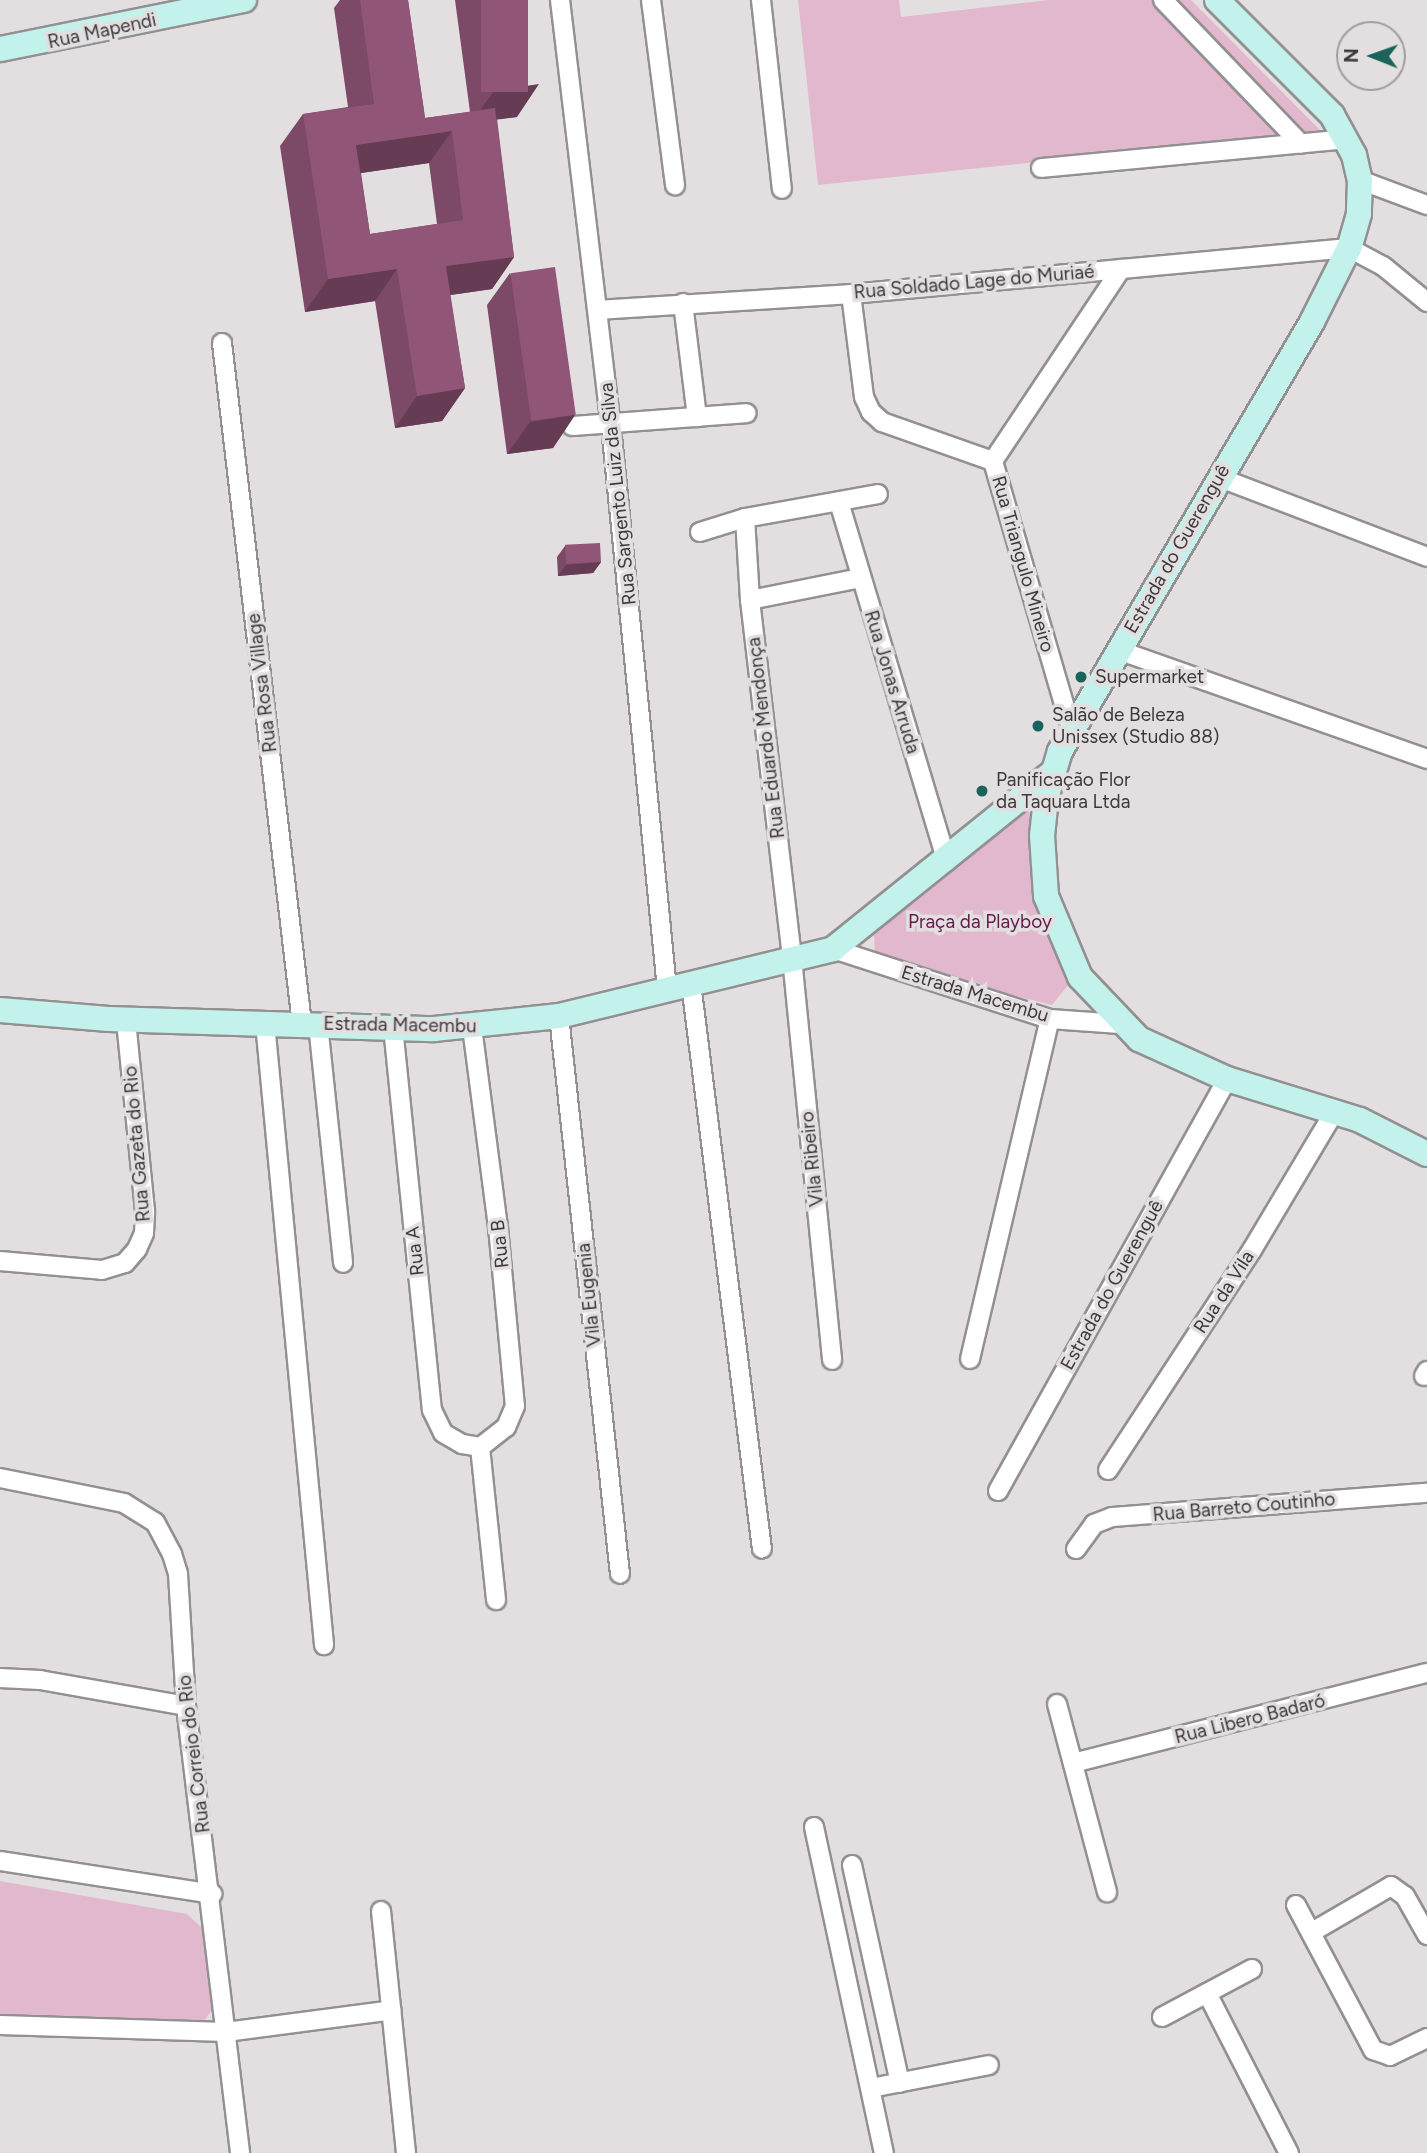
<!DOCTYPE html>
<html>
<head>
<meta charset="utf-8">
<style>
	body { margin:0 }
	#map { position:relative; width:1427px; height:2153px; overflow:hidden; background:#e3dfe1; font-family:Figtree,sans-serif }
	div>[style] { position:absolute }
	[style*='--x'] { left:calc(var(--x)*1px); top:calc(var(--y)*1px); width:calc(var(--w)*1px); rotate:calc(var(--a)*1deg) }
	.green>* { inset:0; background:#e2b8cf }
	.roads { filter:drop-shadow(2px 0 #939092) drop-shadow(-2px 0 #939092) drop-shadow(0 2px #939092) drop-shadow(0 -2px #939092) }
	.street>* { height:18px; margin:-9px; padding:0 9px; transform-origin:9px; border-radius:9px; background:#fff }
	.secondary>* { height:24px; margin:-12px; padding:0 12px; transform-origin:12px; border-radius:12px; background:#c3f2ec }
	.wall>* { inset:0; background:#7c4966 }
	.shaded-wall>* { inset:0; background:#653c53 }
	.building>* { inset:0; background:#905577; transform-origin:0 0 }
	.dots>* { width:19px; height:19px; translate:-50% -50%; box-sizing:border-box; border:4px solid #e3dfe1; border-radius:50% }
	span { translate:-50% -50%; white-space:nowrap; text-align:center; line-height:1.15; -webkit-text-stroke:7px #e3dfe1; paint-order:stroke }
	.street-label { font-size:19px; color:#3b393a }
	.poi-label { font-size:19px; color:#3b393a }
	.left { translate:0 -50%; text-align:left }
	.park-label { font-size:19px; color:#661a4b }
	.north { position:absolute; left:1336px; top:21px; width:70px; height:70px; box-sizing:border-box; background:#e3dfe1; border:2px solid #a09d9e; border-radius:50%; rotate:271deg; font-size:19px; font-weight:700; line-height:28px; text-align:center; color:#3b393a }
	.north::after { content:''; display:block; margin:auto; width:24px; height:32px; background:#19635a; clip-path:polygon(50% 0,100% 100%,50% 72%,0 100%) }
</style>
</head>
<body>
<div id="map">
	<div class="green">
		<i style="clip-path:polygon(798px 0,899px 0,901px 17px,1049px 0,1191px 0,1322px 132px,818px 185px)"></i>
		<i style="clip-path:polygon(1043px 788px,1038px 807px,1077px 974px,1052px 1005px,875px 961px,874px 932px,880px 919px)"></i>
		<i style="clip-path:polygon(0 1881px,187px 1914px,203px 1929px,212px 2010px,202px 2024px,0 2015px)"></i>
	</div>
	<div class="roads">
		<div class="street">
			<i style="--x:560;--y:0;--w:429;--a:83.2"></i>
			<i style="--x:611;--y:426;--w:566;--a:84.32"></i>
			<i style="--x:651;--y:0;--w:187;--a:82.6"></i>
			<i style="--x:761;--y:0;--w:190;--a:83.7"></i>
			<i style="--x:1163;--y:0;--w:199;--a:46.2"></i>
			<i style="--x:1041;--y:168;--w:307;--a:-5.4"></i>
			<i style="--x:1360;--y:180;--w:72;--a:20.5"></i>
			<i style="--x:851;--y:294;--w:104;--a:82.8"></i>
			<i style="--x:864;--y:397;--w:17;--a:65"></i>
			<i style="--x:871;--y:412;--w:15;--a:42"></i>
			<i style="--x:882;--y:422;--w:118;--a:19.4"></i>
			<i style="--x:683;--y:303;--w:115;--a:83"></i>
			<i style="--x:598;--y:310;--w:254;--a:-3.6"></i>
			<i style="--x:851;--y:294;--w:500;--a:-5.28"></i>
			<i style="--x:1349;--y:248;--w:38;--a:28"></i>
			<i style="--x:1383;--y:266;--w:57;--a:39.3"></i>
			<i style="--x:222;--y:343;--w:686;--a:83.3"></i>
			<i style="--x:572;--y:426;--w:175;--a:-4.2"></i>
			<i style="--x:1218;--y:477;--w:224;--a:20.9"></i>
			<i style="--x:839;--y:502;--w:375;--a:73.3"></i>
			<i style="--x:745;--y:518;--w:82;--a:86.5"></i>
			<i style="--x:750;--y:600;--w:360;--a:83.3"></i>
			<i style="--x:792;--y:958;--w:404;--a:84.3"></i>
			<i style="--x:700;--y:532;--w:47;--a:-17.3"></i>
			<i style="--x:745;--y:518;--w:135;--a:-10.2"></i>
			<i style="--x:750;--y:600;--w:112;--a:-11.3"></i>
			<i style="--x:1118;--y:650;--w:328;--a:19.4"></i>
			<i style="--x:1071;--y:728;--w:278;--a:-106.3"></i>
			<i style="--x:993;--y:461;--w:231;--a:-56.3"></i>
			<i style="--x:833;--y:949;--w:228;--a:17.9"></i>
			<i style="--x:1050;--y:1019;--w:70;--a:4.1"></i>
			<i style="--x:691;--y:983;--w:570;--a:82.85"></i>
			<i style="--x:559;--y:1016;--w:561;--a:83.76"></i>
			<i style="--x:265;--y:1023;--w:625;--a:84.58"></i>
			<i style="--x:318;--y:1024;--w:240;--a:84"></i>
			<i style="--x:393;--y:1027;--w:385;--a:84.2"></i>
			<i style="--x:432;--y:1410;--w:25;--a:64"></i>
			<i style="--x:443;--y:1433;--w:22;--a:30"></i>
			<i style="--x:462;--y:1444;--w:18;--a:9"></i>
			<i style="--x:472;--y:1027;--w:202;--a:82.6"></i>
			<i style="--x:498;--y:1227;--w:180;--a:84.6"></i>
			<i style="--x:515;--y:1406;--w:23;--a:113"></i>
			<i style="--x:506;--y:1427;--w:33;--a:142"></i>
			<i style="--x:0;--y:1261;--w:102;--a:5"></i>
			<i style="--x:102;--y:1270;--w:24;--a:-17"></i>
			<i style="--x:125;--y:1263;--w:18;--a:-49"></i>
			<i style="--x:137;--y:1249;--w:17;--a:-66"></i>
			<i style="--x:144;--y:1233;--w:22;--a:-87"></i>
			<i style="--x:145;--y:1211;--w:193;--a:-95.7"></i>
			<i style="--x:970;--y:1359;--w:349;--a:-76.8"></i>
			<i style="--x:1424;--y:1376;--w:6;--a:-59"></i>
			<i style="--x:480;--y:1447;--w:154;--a:84"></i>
			<i style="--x:1108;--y:1470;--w:263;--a:-56.8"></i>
			<i style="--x:1252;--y:1250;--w:162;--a:-59.2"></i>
			<i style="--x:0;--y:1478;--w:126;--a:11.4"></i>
			<i style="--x:124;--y:1503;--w:36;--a:32"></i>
			<i style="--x:155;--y:1522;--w:36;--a:62"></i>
			<i style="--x:172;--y:1554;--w:21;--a:73"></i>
			<i style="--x:178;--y:1574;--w:132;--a:86.5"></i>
			<i style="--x:186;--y:1706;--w:450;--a:83.1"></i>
			<i style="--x:998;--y:1491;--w:471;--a:-60.9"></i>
			<i style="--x:1076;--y:1549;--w:31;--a:-54"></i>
			<i style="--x:1094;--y:1524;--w:19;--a:-21"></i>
			<i style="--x:1112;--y:1517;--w:316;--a:-4.4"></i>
			<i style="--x:0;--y:1678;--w:40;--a:2.9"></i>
			<i style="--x:40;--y:1680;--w:148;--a:10.1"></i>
			<i style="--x:1057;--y:1704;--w:195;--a:75.1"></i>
			<i style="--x:1073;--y:1763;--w:365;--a:-14.3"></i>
			<i style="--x:814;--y:1827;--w:333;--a:77.9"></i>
			<i style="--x:0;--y:1861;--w:215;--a:8.8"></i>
			<i style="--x:852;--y:1865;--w:223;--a:77.6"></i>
			<i style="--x:1296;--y:1905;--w:164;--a:62"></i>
			<i style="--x:1373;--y:2050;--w:18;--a:19"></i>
			<i style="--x:1390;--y:2056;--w:41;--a:-25.9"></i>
			<i style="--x:381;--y:1911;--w:243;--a:84.1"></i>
			<i style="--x:1312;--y:1932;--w:91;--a:-30.2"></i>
			<i style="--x:1391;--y:1886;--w:17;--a:36"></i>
			<i style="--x:1405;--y:1896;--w:45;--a:60.6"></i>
			<i style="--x:1207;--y:1993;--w:180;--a:62.9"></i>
			<i style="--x:1162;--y:2017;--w:102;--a:-28.1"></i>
			<i style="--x:0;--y:2025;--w:226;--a:1.8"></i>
			<i style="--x:226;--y:2032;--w:167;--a:-7.5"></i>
			<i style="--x:871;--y:2088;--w:120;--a:-11"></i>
		</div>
		<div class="secondary">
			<i style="--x:1217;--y:0;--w:163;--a:45"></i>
			<i style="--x:1332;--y:115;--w:46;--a:61.2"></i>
			<i style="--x:1354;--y:155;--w:26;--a:77"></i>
			<i style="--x:1360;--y:180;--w:34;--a:92"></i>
			<i style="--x:1359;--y:214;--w:35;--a:106"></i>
			<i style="--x:1349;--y:248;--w:83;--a:116.6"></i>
			<i style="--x:1312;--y:322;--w:498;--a:120.4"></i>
			<i style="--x:1060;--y:751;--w:49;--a:106.6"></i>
			<i style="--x:1046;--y:798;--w:37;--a:96"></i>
			<i style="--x:1042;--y:835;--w:61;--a:86.2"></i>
			<i style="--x:1046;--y:896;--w:88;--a:67.2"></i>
			<i style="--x:1080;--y:977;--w:86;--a:46.4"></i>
			<i style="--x:1139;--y:1039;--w:97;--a:24.4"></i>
			<i style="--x:1227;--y:1079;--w:139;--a:17.1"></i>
			<i style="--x:1360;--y:1120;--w:75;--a:26.9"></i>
			<i style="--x:0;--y:49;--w:249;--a:-11.4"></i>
			<i style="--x:0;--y:1010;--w:109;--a:4.7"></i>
			<i style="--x:109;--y:1019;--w:325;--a:1.8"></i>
			<i style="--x:434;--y:1029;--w:126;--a:-5.9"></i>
			<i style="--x:559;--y:1016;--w:282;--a:-13.7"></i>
			<i style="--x:833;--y:949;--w:281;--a:-38.8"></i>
		</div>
	</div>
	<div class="wall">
		<i style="clip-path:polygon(evenodd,340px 0,408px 0,425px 118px,470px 112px,455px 0,528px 0,517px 117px,497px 119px,514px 257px,492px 289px,450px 295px,465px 388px,442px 421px,395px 428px,375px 301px,305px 312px,280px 146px,303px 114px,348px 107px,334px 8px,340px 0,429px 163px,437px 224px,370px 234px,361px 173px,429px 163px)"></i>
		<i style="clip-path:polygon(510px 273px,575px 415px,553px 448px,507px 454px,487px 305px)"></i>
		<i style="clip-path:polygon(565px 546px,601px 562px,593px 573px,558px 576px,557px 557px)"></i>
	</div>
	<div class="shaded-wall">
		<i style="clip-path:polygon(539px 84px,517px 117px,471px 123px,494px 91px)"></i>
		<i style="clip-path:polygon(452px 131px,429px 163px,334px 177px,356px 145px)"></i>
		<i style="clip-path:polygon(514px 257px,492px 289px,423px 299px,446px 266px)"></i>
		<i style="clip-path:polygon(397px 269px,375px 301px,305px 312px,328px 279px)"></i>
		<i style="clip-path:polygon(465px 388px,442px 421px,395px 428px,417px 396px)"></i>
		<i style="clip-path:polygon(575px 415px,553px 448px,507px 454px,530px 422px)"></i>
		<i style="clip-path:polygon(601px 562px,593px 573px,558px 576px,566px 565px)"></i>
	</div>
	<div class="building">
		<i style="clip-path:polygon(evenodd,360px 0,408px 0,425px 118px,495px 108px,514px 257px,446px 266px,465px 388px,417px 396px,397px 269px,328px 279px,303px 114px,374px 104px,360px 0,452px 131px,463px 220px,370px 234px,356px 145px,452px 131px)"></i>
		<i style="left:481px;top:0;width:47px;height:92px"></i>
		<i style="left:555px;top:267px;width:149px;height:45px;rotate:82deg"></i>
		<i style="left:600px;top:543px;width:19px;height:35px;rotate:87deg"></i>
	</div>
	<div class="dots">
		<i style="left:1081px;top:677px;background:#19635a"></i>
		<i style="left:1038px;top:726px;background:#19635a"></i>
		<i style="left:982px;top:791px;background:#19635a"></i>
	</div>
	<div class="street-label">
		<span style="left:102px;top:31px;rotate:-12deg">Rua Mapendi</span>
		<span style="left:974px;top:282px;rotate:-5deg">Rua Soldado Lage do Muriaé</span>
		<span style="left:618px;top:494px;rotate:-96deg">Rua Sargento Luiz da Silva</span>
		<span style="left:1177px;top:549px;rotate:-60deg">Estrada do Guerenguê</span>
		<span style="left:1023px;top:564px;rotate:74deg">Rua Triangulo Mineiro</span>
		<span style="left:892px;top:682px;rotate:73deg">Rua Jonas Arruda</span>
		<span style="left:262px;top:683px;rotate:-97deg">Rua Rosa Village</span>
		<span style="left:766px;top:738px;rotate:-97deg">Rua Eduardo Mendonça</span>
		<span style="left:975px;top:994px;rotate:17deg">Estrada Macembu</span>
		<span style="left:400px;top:1025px;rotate:1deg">Estrada Macembu</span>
		<span style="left:137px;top:1144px;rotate:-95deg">Rua Gazeta do Rio</span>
		<span style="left:812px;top:1159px;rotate:-96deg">Vila Ribeiro</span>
		<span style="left:500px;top:1244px;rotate:-96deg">Rua B</span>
		<span style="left:415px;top:1251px;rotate:-96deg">Rua A</span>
		<span style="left:1112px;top:1285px;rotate:-61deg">Estrada do Guerenguê</span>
		<span style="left:1224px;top:1292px;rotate:-57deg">Rua da Vila</span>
		<span style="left:589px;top:1295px;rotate:-96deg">Vila Eugenia</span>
		<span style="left:1244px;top:1507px;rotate:-5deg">Rua Barreto Coutinho</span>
		<span style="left:1250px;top:1719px;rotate:-14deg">Rua Libero Badaró</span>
		<span style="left:194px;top:1754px;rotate:-97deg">Rua Correio do Rio</span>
	</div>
	<div class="poi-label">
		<span class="left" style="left:1095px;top:677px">Supermarket</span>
		<span class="left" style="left:1052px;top:726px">Salão de Beleza<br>Unissex (Studio 88)</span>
		<span class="left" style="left:996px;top:791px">Panificação Flor<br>da Taquara Ltda</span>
	</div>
	<div class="park-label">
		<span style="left:980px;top:922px">Praça da Playboy</span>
	</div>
	<div class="north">N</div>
</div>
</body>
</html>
